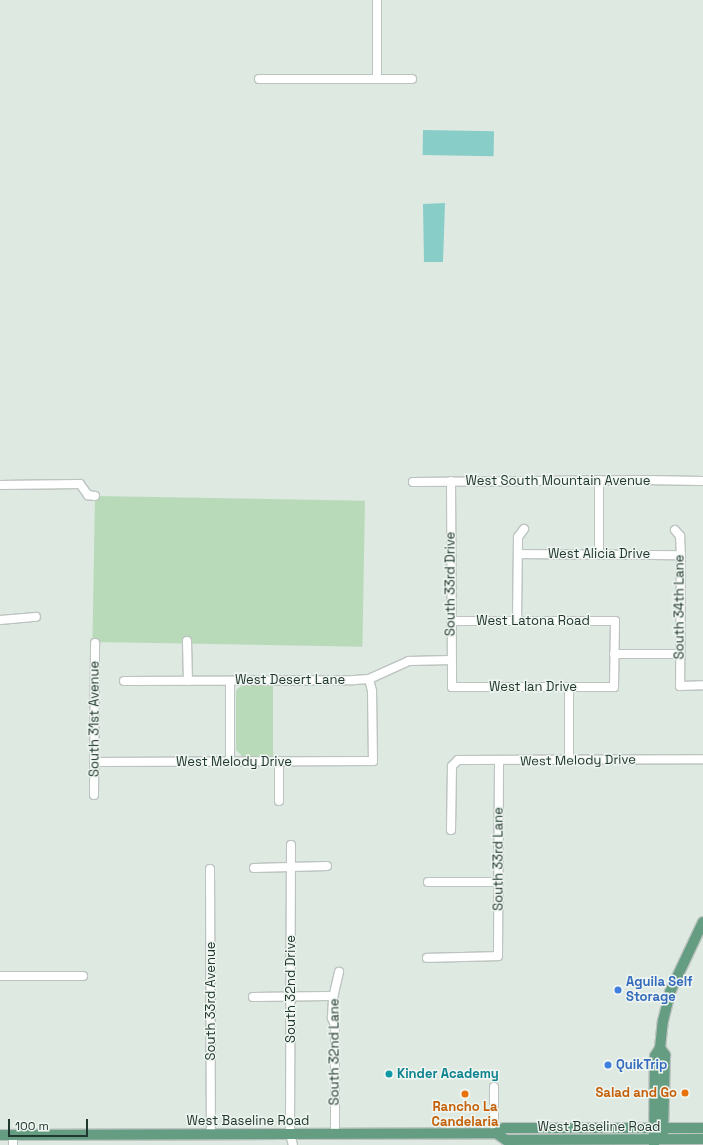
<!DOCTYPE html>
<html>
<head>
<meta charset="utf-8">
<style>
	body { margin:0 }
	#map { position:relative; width:703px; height:1145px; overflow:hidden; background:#dee9e2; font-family:"Space Grotesk",sans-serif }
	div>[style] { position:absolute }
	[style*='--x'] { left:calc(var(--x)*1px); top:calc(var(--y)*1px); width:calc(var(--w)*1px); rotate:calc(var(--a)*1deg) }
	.green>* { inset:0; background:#b8dab9; transform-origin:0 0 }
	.water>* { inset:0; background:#88cdc8; transform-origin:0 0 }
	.roads { filter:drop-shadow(1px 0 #bcc3c0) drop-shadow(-1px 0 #bcc3c0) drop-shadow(0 1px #bcc3c0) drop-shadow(0 -1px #bcc3c0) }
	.minor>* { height:8px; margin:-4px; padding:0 4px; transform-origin:4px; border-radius:4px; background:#fff }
	.major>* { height:10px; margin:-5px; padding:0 5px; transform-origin:5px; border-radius:5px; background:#659d82 }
	.dots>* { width:11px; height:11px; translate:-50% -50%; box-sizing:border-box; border:2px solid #eff6f1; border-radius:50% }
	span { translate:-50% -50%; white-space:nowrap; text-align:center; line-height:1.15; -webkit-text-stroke:3px #eff6f1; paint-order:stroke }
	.street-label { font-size:13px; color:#20382d }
	.shop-label { font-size:13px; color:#366cbe; font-weight:700 }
	.left { translate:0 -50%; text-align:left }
	.culture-label { font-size:13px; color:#0d838f; font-weight:700 }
	.food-label { font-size:13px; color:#c56008; font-weight:700 }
	.right { translate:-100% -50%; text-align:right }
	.scale { position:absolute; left:8px; top:1119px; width:80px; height:18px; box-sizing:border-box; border:2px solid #20382d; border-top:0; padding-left:5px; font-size:12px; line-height:14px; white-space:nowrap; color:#20382d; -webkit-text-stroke:3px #eff6f1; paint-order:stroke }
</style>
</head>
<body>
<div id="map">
	<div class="green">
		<i style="left:95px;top:496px;width:270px;height:146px;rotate:1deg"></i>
		<i style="clip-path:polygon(242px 686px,273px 686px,273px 756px,243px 757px,236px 750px,236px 692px,237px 689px)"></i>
	</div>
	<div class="water">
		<i style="left:423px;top:130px;width:71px;height:25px;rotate:1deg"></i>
		<i style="clip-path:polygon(445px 203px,443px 262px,424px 262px,423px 204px)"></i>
	</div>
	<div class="roads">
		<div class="minor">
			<i style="--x:259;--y:79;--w:153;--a:0"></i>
			<i style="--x:377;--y:79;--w:79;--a:-90"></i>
			<i style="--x:599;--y:480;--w:74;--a:90"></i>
			<i style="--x:451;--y:481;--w:206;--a:89.7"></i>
			<i style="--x:452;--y:687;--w:162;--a:0"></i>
			<i style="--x:614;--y:687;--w:66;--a:-89.1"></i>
			<i style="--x:615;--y:621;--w:164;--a:180"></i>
			<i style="--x:413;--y:482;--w:231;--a:-0.5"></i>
			<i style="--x:644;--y:480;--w:59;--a:1"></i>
			<i style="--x:0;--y:485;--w:80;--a:-0.7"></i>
			<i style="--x:80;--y:484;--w:14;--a:54"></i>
			<i style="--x:88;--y:495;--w:7;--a:8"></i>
			<i style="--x:675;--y:530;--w:8;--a:50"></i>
			<i style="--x:680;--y:536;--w:19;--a:87"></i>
			<i style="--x:681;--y:555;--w:131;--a:90.4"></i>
			<i style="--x:680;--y:686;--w:23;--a:-2"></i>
			<i style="--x:518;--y:554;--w:163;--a:0.4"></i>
			<i style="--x:0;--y:620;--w:36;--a:-5"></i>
			<i style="--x:517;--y:621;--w:84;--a:-89.3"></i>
			<i style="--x:518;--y:537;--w:10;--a:-53"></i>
			<i style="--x:187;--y:641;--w:40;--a:88.6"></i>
			<i style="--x:614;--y:654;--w:66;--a:0"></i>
			<i style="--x:124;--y:681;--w:230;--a:-0.2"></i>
			<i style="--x:354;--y:680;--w:15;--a:-4"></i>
			<i style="--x:369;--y:679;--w:44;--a:-24.2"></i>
			<i style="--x:409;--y:661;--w:42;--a:-1.4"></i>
			<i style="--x:230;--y:681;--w:81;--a:90"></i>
			<i style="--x:569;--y:687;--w:74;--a:90"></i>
			<i style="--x:279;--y:761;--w:40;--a:90"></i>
			<i style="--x:94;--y:762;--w:279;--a:-0.2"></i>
			<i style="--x:373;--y:761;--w:70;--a:-90.8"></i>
			<i style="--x:372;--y:691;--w:12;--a:-104"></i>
			<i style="--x:94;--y:795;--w:152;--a:-89.6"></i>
			<i style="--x:451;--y:830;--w:64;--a:-89.1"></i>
			<i style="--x:452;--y:766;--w:8;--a:-45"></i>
			<i style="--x:458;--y:760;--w:245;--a:-0.2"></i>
			<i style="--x:291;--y:845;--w:289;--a:90.2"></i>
			<i style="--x:290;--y:1134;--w:11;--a:75"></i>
			<i style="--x:254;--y:868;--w:73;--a:-1.6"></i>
			<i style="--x:210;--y:869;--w:265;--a:89.8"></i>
			<i style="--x:428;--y:882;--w:71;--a:0"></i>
			<i style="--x:427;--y:958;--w:71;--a:-1.6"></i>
			<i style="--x:498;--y:956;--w:195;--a:-89.7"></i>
			<i style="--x:0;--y:976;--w:83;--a:0"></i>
			<i style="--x:253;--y:997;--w:76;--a:-0.8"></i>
			<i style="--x:494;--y:1087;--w:35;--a:90"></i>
			<i style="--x:494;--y:1122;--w:11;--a:80"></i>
			<i style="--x:335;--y:1133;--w:108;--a:-90"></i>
			<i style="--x:335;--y:1025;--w:8;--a:-113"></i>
			<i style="--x:332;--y:1018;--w:20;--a:-87"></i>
			<i style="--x:333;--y:998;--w:27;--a:-77"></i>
			<i style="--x:13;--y:1145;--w:10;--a:-84"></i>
		</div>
		<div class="major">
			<i style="--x:660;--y:1048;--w:9;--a:54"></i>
			<i style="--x:665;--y:1055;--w:79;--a:91.5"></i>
			<i style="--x:496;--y:1133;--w:9;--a:-32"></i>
			<i style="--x:504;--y:1128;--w:199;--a:0"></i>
			<i style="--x:0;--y:1135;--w:496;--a:-0.2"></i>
			<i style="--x:496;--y:1133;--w:12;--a:35"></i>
			<i style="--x:506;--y:1140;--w:197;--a:-0.3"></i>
			<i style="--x:654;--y:1145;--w:89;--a:-89.4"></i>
			<i style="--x:655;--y:1056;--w:9;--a:-58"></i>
			<i style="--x:660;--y:1048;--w:27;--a:-84"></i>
			<i style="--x:663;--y:1021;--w:30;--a:-76"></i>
			<i style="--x:670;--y:992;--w:77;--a:-64.8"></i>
		</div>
	</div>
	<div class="dots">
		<i style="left:618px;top:990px;background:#3f7fe0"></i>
		<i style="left:608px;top:1065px;background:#3f7fe0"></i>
		<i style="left:389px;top:1074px;background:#0f9aa8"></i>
		<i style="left:685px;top:1093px;background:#e8710a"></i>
		<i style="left:465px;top:1094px;background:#e8710a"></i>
	</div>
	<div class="street-label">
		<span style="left:558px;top:481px">West South Mountain Avenue</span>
		<span style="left:599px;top:554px">West Alicia Drive</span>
		<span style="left:451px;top:584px;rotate:-90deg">South 33rd Drive</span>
		<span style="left:680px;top:607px;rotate:-90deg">South 34th Lane</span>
		<span style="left:533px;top:621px">West Latona Road</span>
		<span style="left:290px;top:680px">West Desert Lane</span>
		<span style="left:533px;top:687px">West Ian Drive</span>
		<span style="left:95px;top:719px;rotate:-90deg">South 31st Avenue</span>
		<span style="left:578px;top:761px;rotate:-1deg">West Melody Drive</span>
		<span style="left:234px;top:762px">West Melody Drive</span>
		<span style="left:499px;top:859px;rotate:-90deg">South 33rd Lane</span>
		<span style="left:291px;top:989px;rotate:-90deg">South 32nd Drive</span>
		<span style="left:211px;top:1001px;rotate:-90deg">South 33rd Avenue</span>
		<span style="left:335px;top:1052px;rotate:-90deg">South 32nd Lane</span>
		<span style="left:248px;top:1121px">West Baseline Road</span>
		<span style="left:599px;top:1127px">West Baseline Road</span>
	</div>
	<div class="shop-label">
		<span class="left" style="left:626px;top:990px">Aguila Self<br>Storage</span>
		<span class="left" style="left:616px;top:1065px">QuikTrip</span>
	</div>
	<div class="culture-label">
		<span class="left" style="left:397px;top:1074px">Kinder Academy</span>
	</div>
	<div class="food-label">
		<span class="right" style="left:677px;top:1093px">Salad and Go</span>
		<span style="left:465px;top:1115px">Rancho La<br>Candelaria</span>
	</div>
	<div class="scale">100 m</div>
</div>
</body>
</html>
